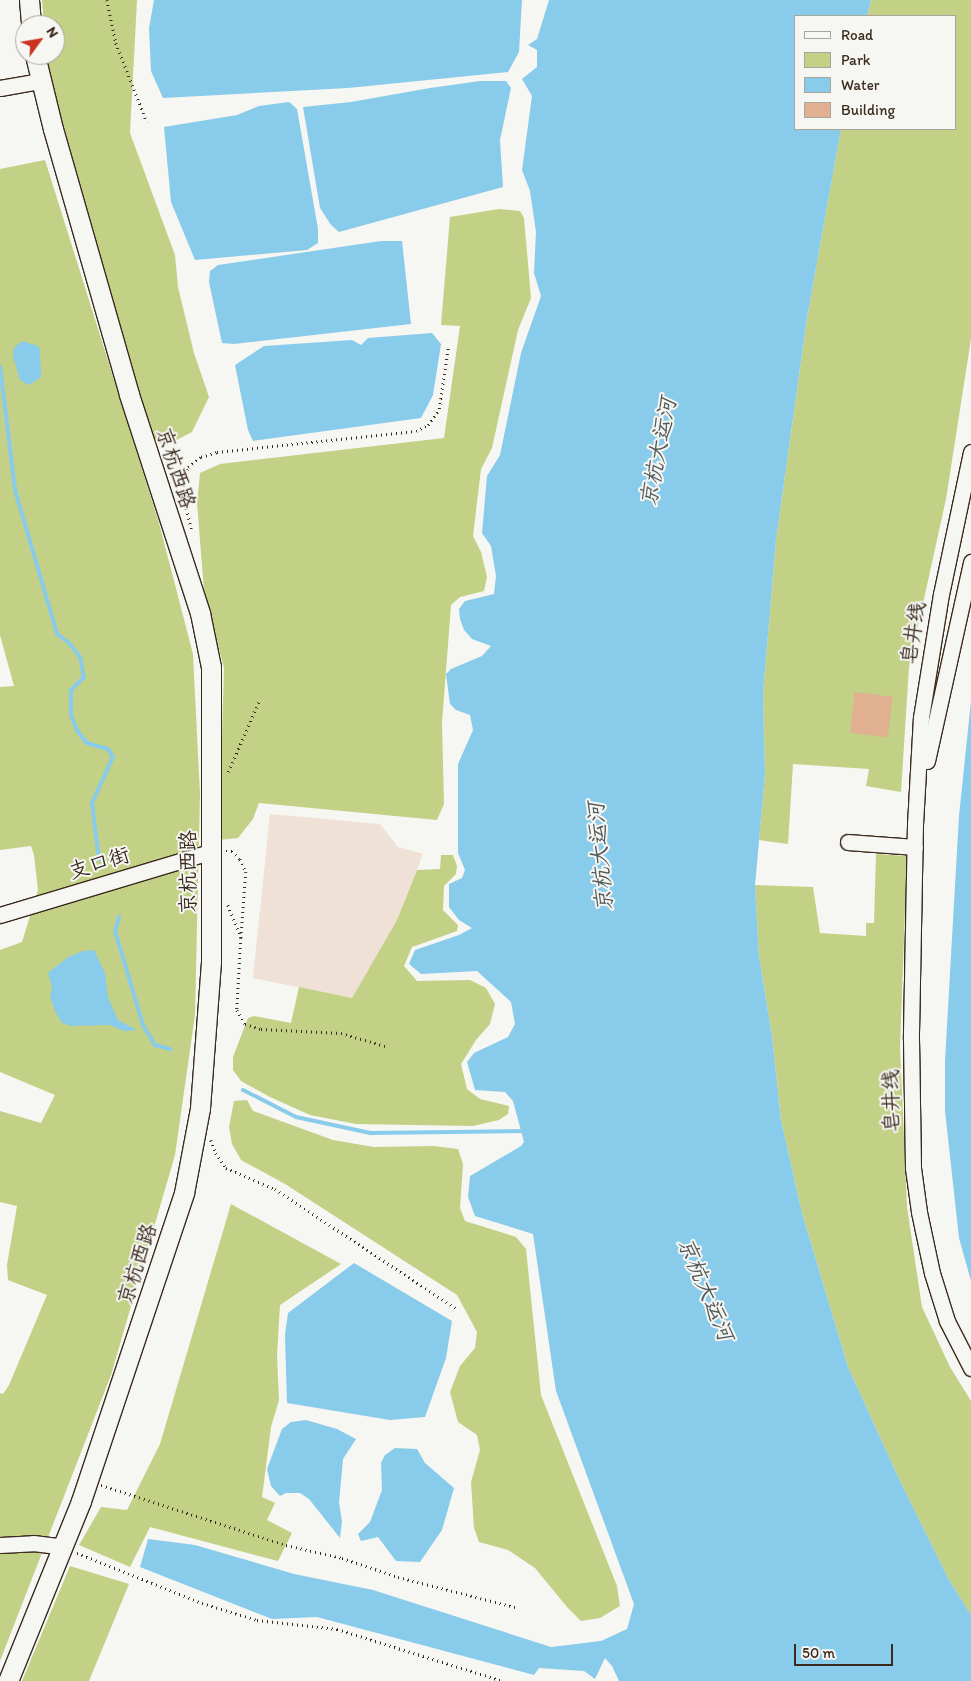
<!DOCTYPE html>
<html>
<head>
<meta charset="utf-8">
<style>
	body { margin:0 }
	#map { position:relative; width:971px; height:1681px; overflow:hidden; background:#f6f6f2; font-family:Itim,"LXGW WenKai TC",sans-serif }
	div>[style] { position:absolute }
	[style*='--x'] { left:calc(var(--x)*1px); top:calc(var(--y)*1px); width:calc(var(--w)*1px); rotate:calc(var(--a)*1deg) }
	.built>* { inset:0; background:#efe1d5 }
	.green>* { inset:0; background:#c2d185 }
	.water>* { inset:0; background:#89cbea }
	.stream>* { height:4px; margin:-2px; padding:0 2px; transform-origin:2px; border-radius:2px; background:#89cbea }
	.building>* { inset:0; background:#e0b091; transform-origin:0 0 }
	.path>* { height:2.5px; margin-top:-1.25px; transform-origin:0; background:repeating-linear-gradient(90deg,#3b2a1e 0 1px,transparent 0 5px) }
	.roads { filter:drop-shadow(1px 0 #3b2a1e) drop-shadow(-1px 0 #3b2a1e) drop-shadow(0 1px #3b2a1e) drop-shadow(0 -1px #3b2a1e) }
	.minor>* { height:15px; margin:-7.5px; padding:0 7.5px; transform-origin:7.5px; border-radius:7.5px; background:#f6f6f2 }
	.major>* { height:19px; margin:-9.5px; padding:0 9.5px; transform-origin:9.5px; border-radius:9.5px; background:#f6f6f2 }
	span { translate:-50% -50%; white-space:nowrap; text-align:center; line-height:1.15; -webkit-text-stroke:4px #f6f6f2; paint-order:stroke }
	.street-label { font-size:21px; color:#3b2a1e }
	.water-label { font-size:22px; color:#525a5b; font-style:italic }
	.legend { position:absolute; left:794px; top:15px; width:162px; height:115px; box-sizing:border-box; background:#f6f6f2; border:1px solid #aba49d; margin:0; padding:6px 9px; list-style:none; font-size:15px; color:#3b2a1e }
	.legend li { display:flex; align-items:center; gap:10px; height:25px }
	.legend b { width:25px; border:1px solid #aba49d }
	.north { position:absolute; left:15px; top:15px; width:50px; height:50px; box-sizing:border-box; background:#f6f6f2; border:1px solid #aba49d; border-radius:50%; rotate:58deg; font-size:14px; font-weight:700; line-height:20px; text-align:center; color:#3b2a1e }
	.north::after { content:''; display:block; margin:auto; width:18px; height:22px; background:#c8321e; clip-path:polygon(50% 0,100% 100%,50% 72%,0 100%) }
	.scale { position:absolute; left:794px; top:1644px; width:99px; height:22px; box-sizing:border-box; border:2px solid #3b2a1e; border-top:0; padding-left:6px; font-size:15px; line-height:18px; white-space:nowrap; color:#3b2a1e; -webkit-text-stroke:4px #f6f6f2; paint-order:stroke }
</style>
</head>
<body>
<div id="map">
	<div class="built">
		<i style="clip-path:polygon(270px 814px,380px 824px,398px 847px,423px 854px,397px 920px,352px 998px,253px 978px)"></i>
	</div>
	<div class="green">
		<i style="clip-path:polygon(42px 0,137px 0,130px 133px,175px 255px,178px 287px,194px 353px,209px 397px,192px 432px,165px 446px,150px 439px,48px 75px,46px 55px,55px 55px,55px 25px,44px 25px)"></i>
		<i style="clip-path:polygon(871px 0,971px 0,971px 339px,946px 499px,909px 667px,901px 792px,866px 786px,869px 769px,793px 764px,788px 844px,759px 840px,765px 775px,763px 694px,776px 540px,807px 318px,841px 129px,955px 129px,955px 16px,867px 16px)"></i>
		<i style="clip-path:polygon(45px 160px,159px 523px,193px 654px,200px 794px,195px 1015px,175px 1155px,111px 1375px,0 1661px,0 1393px,3px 1394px,9px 1385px,47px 1295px,8px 1280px,7px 1265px,17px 1206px,0 1202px,0 1111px,41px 1123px,55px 1095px,0 1072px,0 950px,22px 942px,38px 890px,34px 855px,31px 846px,0 850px,0 687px,14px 686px,0 635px,0 169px)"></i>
		<i style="clip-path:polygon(499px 209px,520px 211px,524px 218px,531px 298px,518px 330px,492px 448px,481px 469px,473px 536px,481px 552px,487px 577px,484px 591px,460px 597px,451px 605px,442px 723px,444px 804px,437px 820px,259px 803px,253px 819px,238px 838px,219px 840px,224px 668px,204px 590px,197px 503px,200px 473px,220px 464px,444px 438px,460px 326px,441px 325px,450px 217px)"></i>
		<i style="clip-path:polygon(876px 854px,907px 856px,900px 1047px,907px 1207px,922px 1307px,950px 1367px,971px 1401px,971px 1615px,948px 1578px,901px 1483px,848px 1367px,802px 1213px,781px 1120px,772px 1036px,759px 956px,755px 885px,813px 887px,820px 933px,866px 936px,866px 923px,874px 923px)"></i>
		<i style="clip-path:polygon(441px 855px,453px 855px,457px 866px,456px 874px,444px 886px,443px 910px,458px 925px,457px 931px,412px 947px,404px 966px,417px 981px,470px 980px,486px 988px,495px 1004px,490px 1024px,476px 1040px,461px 1064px,467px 1089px,480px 1099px,509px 1106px,508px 1114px,499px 1120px,473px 1126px,356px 1124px,310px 1115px,270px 1097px,241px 1081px,233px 1070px,233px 1057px,248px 1018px,254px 1016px,291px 1023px,299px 987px,352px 998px,397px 920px,417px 870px,440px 869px)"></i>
		<i style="clip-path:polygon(247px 1100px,253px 1111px,333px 1140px,374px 1147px,434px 1146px,458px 1149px,463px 1164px,460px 1208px,465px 1221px,516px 1237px,526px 1249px,541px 1395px,617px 1586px,620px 1606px,600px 1618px,581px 1621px,567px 1607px,535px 1568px,508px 1550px,479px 1542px,474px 1528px,471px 1482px,480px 1450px,477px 1435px,458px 1422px,450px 1392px,460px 1366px,475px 1348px,477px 1332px,457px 1295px,285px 1184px,241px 1160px,232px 1144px,229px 1127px,234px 1101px)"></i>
		<i style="clip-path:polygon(231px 1204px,341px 1264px,280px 1305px,277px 1355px,279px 1400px,271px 1427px,262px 1497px,275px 1503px,267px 1520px,292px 1533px,278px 1561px,150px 1527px,130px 1567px,79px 1545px,101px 1507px,127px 1510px,160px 1444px)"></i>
		<i style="clip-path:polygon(70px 1566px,129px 1584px,89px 1681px,22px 1681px)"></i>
	</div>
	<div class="water">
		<i style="clip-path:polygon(154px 0,522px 0,519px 52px,508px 72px,348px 88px,163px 98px,151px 71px,149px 28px)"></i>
		<i style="clip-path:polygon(549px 0,871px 0,867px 16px,795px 16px,795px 129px,841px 129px,807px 318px,776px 540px,763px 694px,765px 775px,755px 885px,759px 956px,772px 1036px,781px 1120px,802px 1213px,848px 1367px,901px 1483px,948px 1578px,971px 1615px,971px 1681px,619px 1681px,612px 1666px,605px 1658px,595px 1679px,584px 1671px,539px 1668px,534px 1675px,317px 1617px,272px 1619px,140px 1567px,148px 1539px,195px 1545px,294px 1574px,373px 1590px,551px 1647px,601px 1641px,627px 1629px,634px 1604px,556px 1391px,533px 1234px,475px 1216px,468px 1197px,470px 1176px,521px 1146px,524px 1142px,513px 1101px,505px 1092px,475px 1090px,467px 1062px,474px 1053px,508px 1037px,515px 1024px,511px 1002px,477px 971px,421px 974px,409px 964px,415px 950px,459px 935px,472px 928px,459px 920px,449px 907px,449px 884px,462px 878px,465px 870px,458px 853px,458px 764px,473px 730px,470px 715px,456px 710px,450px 704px,446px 674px,451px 669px,482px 656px,491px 646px,472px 639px,464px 630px,460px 619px,459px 609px,465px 601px,494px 594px,496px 576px,491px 546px,482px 533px,487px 476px,500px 455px,521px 353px,541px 296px,534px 273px,536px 232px,530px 191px,522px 170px,532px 96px,522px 79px,537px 67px,537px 50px,528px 45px,537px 39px)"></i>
		<i style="clip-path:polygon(480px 81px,506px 81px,511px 88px,500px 140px,503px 187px,339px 232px,331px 225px,320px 208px,303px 107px,351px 102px,430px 88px)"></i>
		<i style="clip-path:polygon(289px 102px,297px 109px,318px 229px,318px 243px,307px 250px,195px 260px,171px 202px,164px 127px,237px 115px,259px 106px)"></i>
		<i style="clip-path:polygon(381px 241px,402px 241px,411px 324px,234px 344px,222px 343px,209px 282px,210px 271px,218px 265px)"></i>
		<i style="clip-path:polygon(432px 333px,441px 344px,433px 395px,421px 418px,253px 441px,248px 430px,235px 365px,264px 346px,352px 340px,361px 345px,368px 338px)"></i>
		<i style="clip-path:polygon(22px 341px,38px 346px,40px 350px,41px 377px,29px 385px,20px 380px,13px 356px,14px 348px)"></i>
		<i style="clip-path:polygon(971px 701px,971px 1281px,959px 1238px,945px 1111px,945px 1061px,959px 816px)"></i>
		<i style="clip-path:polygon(94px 950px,105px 973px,108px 997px,118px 1020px,137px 1030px,124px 1031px,110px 1025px,71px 1026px,62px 1023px,55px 1011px,50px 996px,52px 987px,48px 973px,68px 957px,83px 951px)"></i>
		<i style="clip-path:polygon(354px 1263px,452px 1321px,446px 1358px,425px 1417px,390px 1420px,287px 1403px,285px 1335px,288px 1313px)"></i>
		<i style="clip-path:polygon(306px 1420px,337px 1429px,356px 1439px,343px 1459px,339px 1503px,342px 1521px,340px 1538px,309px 1499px,300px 1493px,286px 1493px,280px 1496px,271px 1486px,267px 1469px,282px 1429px,291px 1422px)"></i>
		<i style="clip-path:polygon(395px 1448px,417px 1449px,425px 1463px,454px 1488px,442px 1530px,420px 1562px,396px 1561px,378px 1537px,361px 1541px,358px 1534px,370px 1522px,382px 1490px,381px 1463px,385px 1455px)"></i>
	</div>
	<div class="stream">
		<i style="--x:0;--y:367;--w:124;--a:83"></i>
		<i style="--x:15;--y:490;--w:150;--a:73.7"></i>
		<i style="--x:57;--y:634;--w:15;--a:37"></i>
		<i style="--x:69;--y:643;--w:18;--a:52"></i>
		<i style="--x:80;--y:657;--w:20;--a:79"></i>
		<i style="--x:84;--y:677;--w:18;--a:135"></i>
		<i style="--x:71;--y:690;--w:25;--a:90"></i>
		<i style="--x:71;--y:715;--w:18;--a:68"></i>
		<i style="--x:78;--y:732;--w:14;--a:51"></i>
		<i style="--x:87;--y:743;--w:22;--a:16"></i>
		<i style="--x:108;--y:749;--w:9;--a:58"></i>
		<i style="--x:113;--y:757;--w:51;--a:114.5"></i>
		<i style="--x:92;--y:803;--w:57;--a:83"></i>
		<i style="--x:119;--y:917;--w:15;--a:106"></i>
		<i style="--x:115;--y:931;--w:98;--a:73.4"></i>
		<i style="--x:143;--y:1025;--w:23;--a:59"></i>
		<i style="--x:155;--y:1045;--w:16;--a:15"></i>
		<i style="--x:243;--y:1090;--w:59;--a:27"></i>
		<i style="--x:296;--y:1117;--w:76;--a:12.2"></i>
		<i style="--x:370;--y:1133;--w:155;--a:-0.7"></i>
	</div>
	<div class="building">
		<i style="left:855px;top:692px;width:38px;height:41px;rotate:7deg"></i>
	</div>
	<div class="path">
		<i style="--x:107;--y:0;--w:44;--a:78.2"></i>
		<i style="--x:116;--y:43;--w:85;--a:68.6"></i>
		<i style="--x:191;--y:529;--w:33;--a:-104"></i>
		<i style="--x:183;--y:497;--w:18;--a:-90"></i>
		<i style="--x:183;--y:479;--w:13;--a:-67"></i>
		<i style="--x:188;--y:467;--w:16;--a:-38"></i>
		<i style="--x:201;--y:457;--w:17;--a:-17"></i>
		<i style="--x:217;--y:452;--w:200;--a:-6"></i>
		<i style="--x:416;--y:431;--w:13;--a:-27"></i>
		<i style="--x:428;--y:425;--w:19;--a:-55"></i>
		<i style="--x:439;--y:409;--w:62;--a:-81.6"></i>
		<i style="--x:228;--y:772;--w:77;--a:-66.4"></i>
		<i style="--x:226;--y:851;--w:6;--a:0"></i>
		<i style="--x:232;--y:851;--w:11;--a:45"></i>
		<i style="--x:240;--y:859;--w:14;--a:65"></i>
		<i style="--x:246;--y:872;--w:66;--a:94.3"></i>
		<i style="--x:228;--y:905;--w:35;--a:68"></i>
		<i style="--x:241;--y:938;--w:72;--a:93.2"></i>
		<i style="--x:237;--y:1010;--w:16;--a:60"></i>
		<i style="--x:245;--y:1024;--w:17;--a:17"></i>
		<i style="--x:261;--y:1029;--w:80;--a:2.9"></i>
		<i style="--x:341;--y:1033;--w:46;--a:16.5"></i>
		<i style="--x:211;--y:1140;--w:14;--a:69"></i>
		<i style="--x:216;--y:1153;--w:18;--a:56"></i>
		<i style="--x:226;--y:1168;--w:53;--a:23.2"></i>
		<i style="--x:275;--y:1189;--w:218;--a:33.4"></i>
		<i style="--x:101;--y:1485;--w:194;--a:18"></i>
		<i style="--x:286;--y:1545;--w:57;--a:13.1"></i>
		<i style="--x:342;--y:1558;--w:59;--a:18.7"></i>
		<i style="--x:398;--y:1577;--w:121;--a:14.4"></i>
		<i style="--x:77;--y:1553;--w:135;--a:21.8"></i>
		<i style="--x:202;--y:1603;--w:58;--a:17.2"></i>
		<i style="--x:257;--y:1620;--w:81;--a:6.4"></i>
		<i style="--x:337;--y:1629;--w:174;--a:17.4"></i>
	</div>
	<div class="roads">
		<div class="minor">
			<i style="--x:0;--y:88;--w:41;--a:-9.9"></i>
			<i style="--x:971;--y:452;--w:145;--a:101.9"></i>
			<i style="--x:941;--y:594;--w:125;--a:99.2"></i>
			<i style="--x:921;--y:717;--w:107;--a:93.2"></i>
			<i style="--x:915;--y:824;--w:215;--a:91.1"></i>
			<i style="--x:911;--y:1039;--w:129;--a:89.1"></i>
			<i style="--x:913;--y:1168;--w:44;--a:82.2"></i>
			<i style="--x:919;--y:1212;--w:62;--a:78"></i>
			<i style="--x:932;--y:1273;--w:50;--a:72.6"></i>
			<i style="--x:947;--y:1321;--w:53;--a:62.9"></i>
			<i style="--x:927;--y:761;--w:204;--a:-77.5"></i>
			<i style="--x:848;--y:842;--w:67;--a:4.3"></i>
			<i style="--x:0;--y:915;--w:219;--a:-16.7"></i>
			<i style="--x:0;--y:1545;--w:33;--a:-3"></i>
			<i style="--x:33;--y:1543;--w:31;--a:7"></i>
		</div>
		<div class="major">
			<i style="--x:29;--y:0;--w:25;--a:85"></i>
			<i style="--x:8;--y:1681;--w:194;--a:-67.9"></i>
			<i style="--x:81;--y:1501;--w:325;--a:-71.5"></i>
			<i style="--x:184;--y:1193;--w:86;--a:-79.3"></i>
			<i style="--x:200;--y:1108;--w:146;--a:-85.7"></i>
			<i style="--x:211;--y:962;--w:295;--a:-90"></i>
			<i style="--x:211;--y:667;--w:55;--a:-101.5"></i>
			<i style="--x:200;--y:613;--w:230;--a:-108"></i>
			<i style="--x:129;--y:394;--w:276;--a:-106"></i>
			<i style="--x:53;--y:129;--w:76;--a:-103.7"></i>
		</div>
	</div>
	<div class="street-label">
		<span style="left:176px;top:468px;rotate:72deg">京杭西路</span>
		<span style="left:913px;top:633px;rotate:-81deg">皂井线</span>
		<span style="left:99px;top:863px;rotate:-17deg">支口街</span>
		<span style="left:188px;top:872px;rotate:-90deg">京杭西路</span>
		<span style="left:891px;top:1101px;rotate:-91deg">皂井线</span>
		<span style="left:137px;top:1264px;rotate:-72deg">京杭西路</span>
	</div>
	<div class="water-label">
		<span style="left:658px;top:452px;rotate:-79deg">京杭大运河</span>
		<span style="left:600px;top:857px;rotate:-95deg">京杭大运河</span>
		<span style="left:706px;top:1289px;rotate:67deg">京杭大运河</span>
	</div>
	<ul class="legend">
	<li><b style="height:6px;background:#f6f6f2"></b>Road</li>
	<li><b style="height:14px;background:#c2d185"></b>Park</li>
	<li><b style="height:14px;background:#89cbea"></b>Water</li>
	<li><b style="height:14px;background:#e0b091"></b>Building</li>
	</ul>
	<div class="north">N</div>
	<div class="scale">50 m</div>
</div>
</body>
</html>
